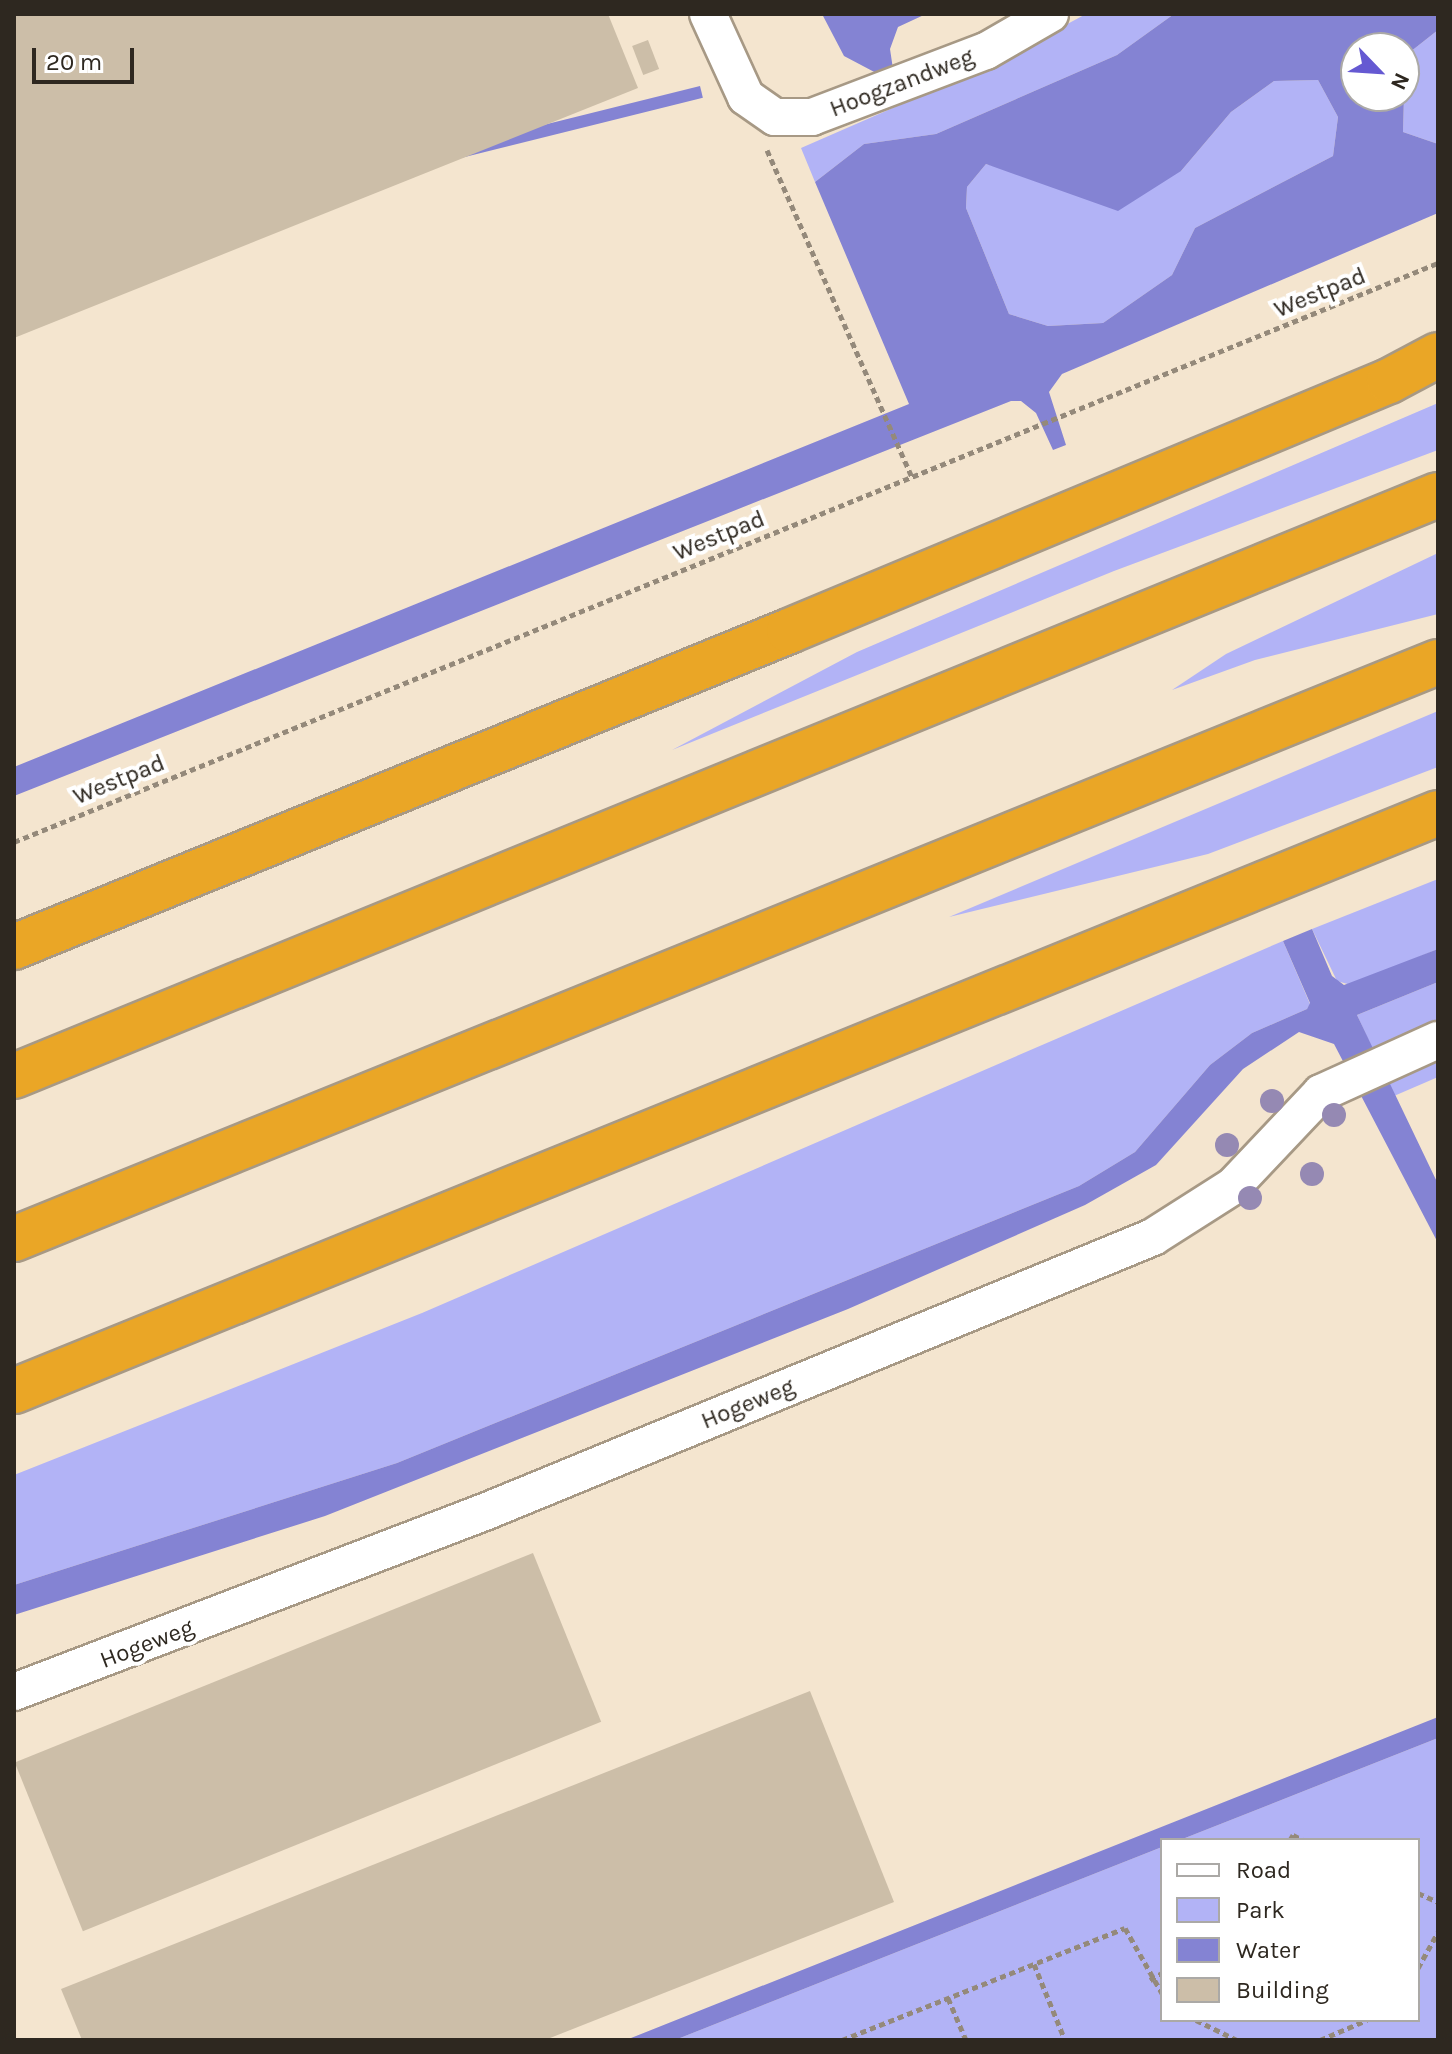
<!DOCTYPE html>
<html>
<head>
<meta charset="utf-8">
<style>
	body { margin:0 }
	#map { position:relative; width:1452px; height:2054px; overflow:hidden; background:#f4e5cf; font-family:Karla,sans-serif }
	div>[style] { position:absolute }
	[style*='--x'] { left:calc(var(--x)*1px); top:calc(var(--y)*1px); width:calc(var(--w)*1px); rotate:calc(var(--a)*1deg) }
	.green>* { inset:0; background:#b2b3f6 }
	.water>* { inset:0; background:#8483d3; transform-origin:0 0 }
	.building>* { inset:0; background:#ccbea8; transform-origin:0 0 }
	.path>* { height:5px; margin-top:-2.5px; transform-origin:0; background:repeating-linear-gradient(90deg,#94897a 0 6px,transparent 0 10px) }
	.roads { filter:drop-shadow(2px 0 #a79985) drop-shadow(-2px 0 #a79985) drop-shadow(0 2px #a79985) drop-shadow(0 -2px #a79985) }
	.minor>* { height:36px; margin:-18px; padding:0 18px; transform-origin:18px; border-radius:18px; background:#fff }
	.highway>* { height:44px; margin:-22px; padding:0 22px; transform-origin:22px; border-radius:22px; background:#eaa626 }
	.trees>* { width:24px; height:24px; margin:-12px; border-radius:50%; background:#9589b3 }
	span { translate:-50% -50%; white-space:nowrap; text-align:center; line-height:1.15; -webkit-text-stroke:8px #fff; paint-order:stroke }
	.street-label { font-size:24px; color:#2e2820 }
	.frame { position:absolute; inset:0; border:16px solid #2e2820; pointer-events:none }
	.legend { position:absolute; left:1160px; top:1838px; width:260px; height:184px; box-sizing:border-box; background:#fff; border:2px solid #aba9a6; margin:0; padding:10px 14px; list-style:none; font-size:24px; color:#2e2820 }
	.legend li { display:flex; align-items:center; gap:16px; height:40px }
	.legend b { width:40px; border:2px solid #aba9a6 }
	.north { position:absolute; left:1340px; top:32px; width:80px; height:80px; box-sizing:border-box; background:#fff; border:2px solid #aba9a6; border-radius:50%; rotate:115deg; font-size:22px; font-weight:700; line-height:32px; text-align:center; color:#2e2820 }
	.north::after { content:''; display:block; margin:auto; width:28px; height:36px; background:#6559d2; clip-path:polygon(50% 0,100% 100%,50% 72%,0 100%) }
	.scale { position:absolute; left:32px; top:48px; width:102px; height:36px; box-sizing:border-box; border:4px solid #2e2820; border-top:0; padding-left:10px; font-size:24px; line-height:28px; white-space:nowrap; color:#2e2820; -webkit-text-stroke:6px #fff; paint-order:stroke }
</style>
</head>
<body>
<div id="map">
	<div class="green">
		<i style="clip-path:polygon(1086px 14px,1174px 14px,1117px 55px,936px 134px,864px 144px,815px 182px,801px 148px,989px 66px)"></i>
		<i style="clip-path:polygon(1438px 30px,1438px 144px,1403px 132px,1405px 56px)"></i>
		<i style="clip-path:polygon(1318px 80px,1338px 117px,1333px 156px,1195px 228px,1172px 275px,1103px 323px,1048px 326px,1009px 314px,966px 208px,967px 187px,986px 164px,1020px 173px,1181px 171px,1231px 112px,1274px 81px)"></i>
		<i style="clip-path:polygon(1438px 403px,1438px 450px,1114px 571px,672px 750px,857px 652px)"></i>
		<i style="clip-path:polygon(1438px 553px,1438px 614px,1255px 660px,1172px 690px,1226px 654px)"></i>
		<i style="clip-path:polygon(1438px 711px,1438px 767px,1208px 854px,949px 917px)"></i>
		<i style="clip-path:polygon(1438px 879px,1438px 949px,1351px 985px,1337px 981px,1312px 929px)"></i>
		<i style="clip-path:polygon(1283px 941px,1310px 1004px,1307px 1009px,1252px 1033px,1210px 1065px,1135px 1152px,1079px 1186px,397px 1463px,14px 1585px,14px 1475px,422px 1313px)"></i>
		<i style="clip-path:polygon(1438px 982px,1438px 1077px,1394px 1096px,1357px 1015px)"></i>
		<i style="clip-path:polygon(1438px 1738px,1438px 2040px,675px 2040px,1162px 1847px,1162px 2020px,1418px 2020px,1418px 1840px,1180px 1840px)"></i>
	</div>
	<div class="water">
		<i style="clip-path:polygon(822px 14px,926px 14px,898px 27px,890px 49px,893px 69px,880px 75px,844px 56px)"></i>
		<i style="clip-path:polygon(evenodd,1174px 14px,1438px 14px,1438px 30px,1405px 56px,1404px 93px,1404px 48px,1356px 48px,1356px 96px,1404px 96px,1403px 132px,1438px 144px,1438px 213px,1062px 374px,1049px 392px,1066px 445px,1053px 450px,1036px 413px,1021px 401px,1011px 401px,14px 796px,14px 767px,909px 404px,815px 182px,864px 144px,936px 134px,1117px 55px,1174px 14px,1318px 80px,1338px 117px,1333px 156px,1195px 228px,1172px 275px,1103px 323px,1048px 326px,1009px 314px,966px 208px,967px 187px,986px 164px,1118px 211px,1181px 171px,1231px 112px,1274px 81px,1318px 80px)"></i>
		<i style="left:700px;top:86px;width:12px;height:738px;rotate:76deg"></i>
		<i style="clip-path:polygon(1312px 929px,1332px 976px,1344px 985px,1438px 949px,1438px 982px,1357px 1015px,1438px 1184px,1438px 1243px,1334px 1044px,1299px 1032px,1243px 1069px,1156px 1165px,1085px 1205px,848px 1309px,325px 1516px,14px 1615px,14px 1585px,397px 1463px,1079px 1186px,1135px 1152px,1210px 1065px,1252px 1033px,1307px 1009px,1310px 1003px,1283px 941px)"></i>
		<i style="clip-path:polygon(1438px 1717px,1438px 1738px,1180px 1840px,1162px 1840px,1162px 1847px,675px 2040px,626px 2040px)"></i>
	</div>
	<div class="building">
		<i style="clip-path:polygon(14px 14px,608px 14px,638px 88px,14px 338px)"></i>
		<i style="left:648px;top:40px;width:31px;height:17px;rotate:69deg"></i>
		<i style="left:533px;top:1553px;width:182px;height:559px;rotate:68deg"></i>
		<i style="clip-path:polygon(810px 1691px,894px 1902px,545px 2040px,82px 2040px,61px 1989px)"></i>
	</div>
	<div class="path">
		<i style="--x:767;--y:150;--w:358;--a:66.1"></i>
		<i style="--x:14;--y:842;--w:1537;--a:-22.13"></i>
		<i style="--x:1290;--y:1840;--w:6;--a:-59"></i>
		<i style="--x:1293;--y:1835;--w:11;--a:27"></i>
		<i style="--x:1418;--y:1893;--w:22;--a:24"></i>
		<i style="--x:1034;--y:1964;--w:82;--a:67.8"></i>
		<i style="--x:1418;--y:1968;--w:41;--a:-60.9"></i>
		<i style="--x:1150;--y:1980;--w:14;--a:-30"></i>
		<i style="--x:948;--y:1998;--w:46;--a:66.8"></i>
		<i style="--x:1196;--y:2020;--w:46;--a:26"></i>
		<i style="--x:842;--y:2040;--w:304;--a:-21.6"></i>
		<i style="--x:1125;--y:1928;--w:75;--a:60.4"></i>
		<i style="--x:1320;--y:2040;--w:51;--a:-23.1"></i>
	</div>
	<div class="roads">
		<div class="minor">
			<i style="--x:708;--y:14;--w:91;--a:65.4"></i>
			<i style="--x:746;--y:97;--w:35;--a:35"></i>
			<i style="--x:775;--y:117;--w:37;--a:0"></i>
			<i style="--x:812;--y:117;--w:186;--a:-20.8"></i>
			<i style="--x:986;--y:51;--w:74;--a:-30"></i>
			<i style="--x:14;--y:1692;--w:506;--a:-20.94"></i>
			<i style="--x:487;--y:1511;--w:720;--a:-22.36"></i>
			<i style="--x:1153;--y:1237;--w:95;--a:-32.5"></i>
			<i style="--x:1233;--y:1186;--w:128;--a:-46.6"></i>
			<i style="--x:1321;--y:1093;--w:128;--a:-24.4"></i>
		</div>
		<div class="highway">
			<i style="--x:14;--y:947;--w:837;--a:-22.18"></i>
			<i style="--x:789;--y:631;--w:650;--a:-22.62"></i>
			<i style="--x:1389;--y:381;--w:55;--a:-28"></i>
			<i style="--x:14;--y:1076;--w:1538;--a:-22.2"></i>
			<i style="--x:14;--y:1239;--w:1536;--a:-22.06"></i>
			<i style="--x:14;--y:1391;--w:1537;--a:-22.09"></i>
		</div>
	</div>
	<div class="trees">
		<i style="left:1272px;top:1101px"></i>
		<i style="left:1334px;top:1115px"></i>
		<i style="left:1227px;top:1145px"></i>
		<i style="left:1312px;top:1174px"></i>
		<i style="left:1250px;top:1198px"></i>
	</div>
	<div class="street-label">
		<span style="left:902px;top:83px;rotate:-21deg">Hoogzandweg</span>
		<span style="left:1320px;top:293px;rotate:-22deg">Westpad</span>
		<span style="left:719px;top:536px;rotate:-22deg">Westpad</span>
		<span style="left:119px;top:780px;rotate:-22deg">Westpad</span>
		<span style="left:748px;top:1404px;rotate:-22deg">Hogeweg</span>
		<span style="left:147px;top:1644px;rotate:-21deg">Hogeweg</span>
	</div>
	<div class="frame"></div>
	<ul class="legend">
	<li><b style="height:10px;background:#fff"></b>Road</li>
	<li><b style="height:22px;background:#b2b3f6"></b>Park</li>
	<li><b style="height:22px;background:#8483d3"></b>Water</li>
	<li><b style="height:22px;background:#ccbea8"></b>Building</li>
	</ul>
	<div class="north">N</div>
	<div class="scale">20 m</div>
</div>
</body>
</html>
